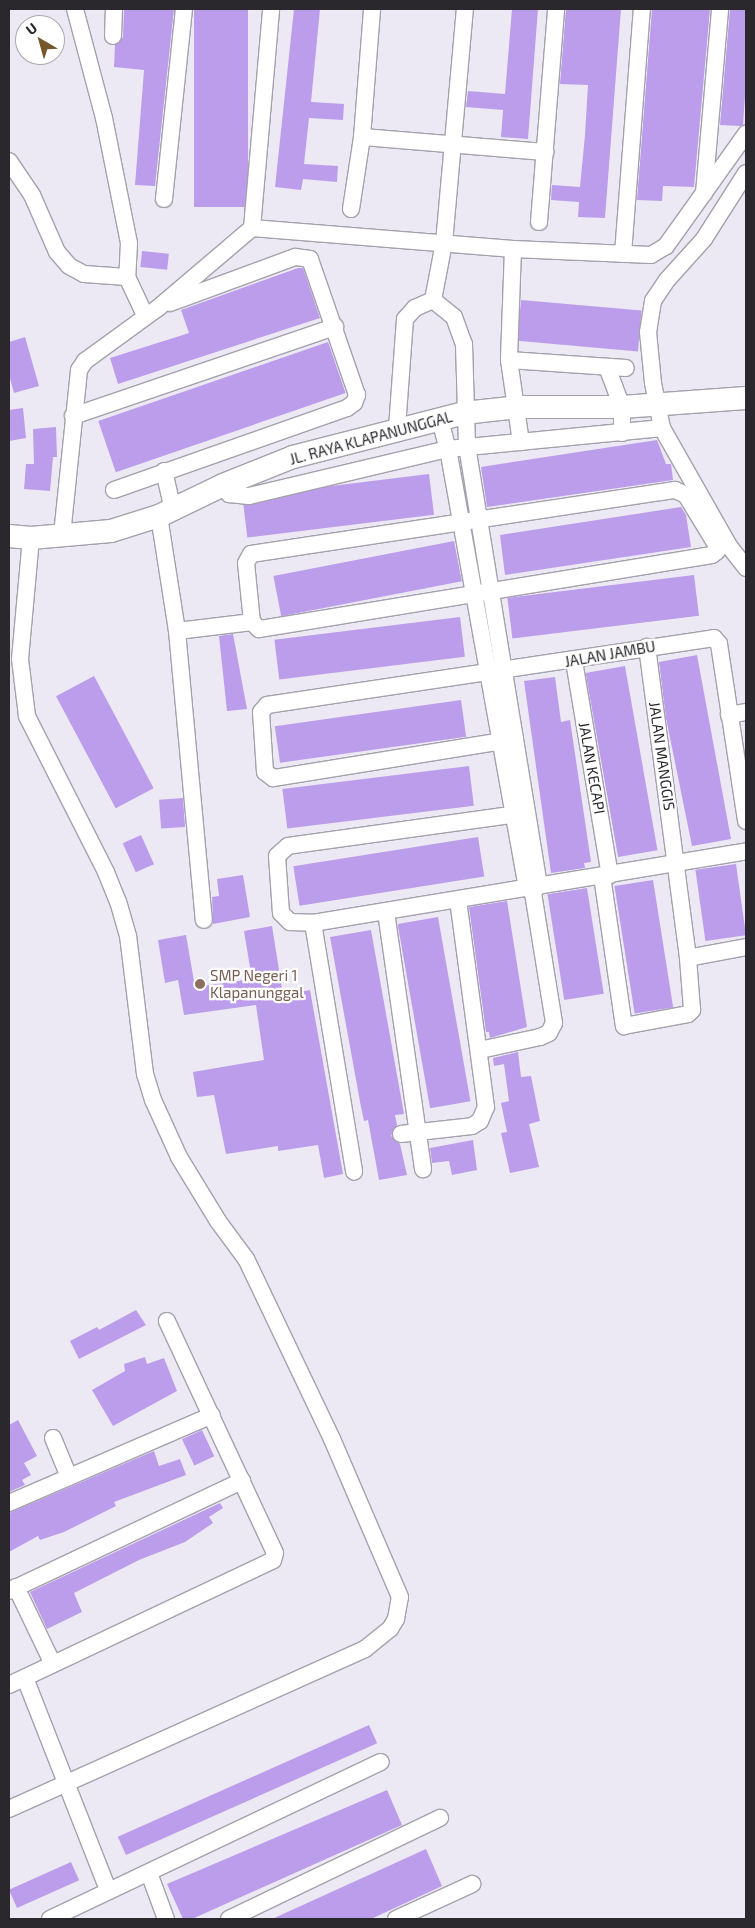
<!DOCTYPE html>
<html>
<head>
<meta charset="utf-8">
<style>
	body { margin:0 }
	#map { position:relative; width:755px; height:1928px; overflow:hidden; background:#ece9f4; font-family:"Exo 2",sans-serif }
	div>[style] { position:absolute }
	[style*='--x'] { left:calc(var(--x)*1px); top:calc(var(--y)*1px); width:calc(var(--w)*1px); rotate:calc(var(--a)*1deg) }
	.building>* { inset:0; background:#bc9deb; transform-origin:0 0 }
	.roads { filter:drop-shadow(1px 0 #a4a1ac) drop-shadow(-1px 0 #a4a1ac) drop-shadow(0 1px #a4a1ac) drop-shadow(0 -1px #a4a1ac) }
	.street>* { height:16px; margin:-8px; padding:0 8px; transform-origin:8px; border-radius:8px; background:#fff }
	.secondary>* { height:22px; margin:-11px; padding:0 11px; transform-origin:11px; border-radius:11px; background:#fff }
	.dots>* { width:14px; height:14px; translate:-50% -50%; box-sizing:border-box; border:2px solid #fff; border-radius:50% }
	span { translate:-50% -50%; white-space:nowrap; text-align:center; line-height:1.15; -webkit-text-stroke:4.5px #fff; paint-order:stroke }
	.street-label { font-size:15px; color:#2a282d }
	.education-label { font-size:15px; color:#785e54 }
	.left { translate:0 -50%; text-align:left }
	.frame { position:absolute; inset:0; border:10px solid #2a282d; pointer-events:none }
	.north { position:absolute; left:15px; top:15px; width:50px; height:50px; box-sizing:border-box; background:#fff; border:1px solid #aaa9ab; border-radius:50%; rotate:322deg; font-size:14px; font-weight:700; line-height:20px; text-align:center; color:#2a282d }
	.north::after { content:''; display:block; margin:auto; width:18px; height:22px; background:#75572b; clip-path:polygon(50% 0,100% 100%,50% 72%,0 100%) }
</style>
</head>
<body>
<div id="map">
	<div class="building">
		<i style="clip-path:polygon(124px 9px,174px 9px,155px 186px,135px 185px,144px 70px,114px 67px,115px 45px,123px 37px)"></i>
		<i style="left:194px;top:9px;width:54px;height:198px"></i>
		<i style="clip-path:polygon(294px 9px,320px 9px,311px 102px,344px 104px,343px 120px,309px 118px,304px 164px,338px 166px,337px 182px,303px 179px,301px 190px,275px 187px)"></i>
		<i style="clip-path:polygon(512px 9px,538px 9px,528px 139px,501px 137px,503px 110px,466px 107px,468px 91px,505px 94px)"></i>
		<i style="clip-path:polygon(566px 9px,621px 9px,605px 218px,578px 217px,579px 202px,551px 200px,552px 185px,580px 187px,585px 135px,588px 85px,560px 84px)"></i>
		<i style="clip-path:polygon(652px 9px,710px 9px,694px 187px,663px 186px,662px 201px,637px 200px)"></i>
		<i style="clip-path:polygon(730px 9px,746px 9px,746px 82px,743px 125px,740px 126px,720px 125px)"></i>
		<i style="left:142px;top:251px;width:27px;height:16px;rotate:6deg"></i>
		<i style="clip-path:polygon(298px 268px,303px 268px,320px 318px,118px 384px,110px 358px,189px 333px,181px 310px)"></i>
		<i style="left:521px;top:300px;width:121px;height:41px;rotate:5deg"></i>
		<i style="clip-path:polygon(25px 337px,39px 386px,14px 393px,9px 375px,9px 342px)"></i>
		<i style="left:328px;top:342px;width:54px;height:243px;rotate:71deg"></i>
		<i style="clip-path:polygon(23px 408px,26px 438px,9px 441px,9px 410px)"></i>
		<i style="clip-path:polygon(56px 427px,57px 457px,53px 457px,50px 491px,24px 489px,26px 464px,34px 464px,33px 429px)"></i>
		<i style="clip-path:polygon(657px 440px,666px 464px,671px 464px,673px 480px,487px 507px,481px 467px)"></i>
		<i style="left:429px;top:474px;width:41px;height:188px;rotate:83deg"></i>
		<i style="clip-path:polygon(681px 507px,686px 515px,691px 547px,505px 575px,500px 535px)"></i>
		<i style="left:454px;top:541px;width:41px;height:184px;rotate:79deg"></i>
		<i style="left:694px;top:575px;width:41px;height:188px;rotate:83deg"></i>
		<i style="left:460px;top:617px;width:40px;height:187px;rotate:83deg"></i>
		<i style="clip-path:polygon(233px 634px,247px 709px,227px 711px,219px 636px)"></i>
		<i style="clip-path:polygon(697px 655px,731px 839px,692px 846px,666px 718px,659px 662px)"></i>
		<i style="left:625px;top:666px;width:187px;height:40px;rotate:80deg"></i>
		<i style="left:94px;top:676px;width:127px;height:43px;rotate:62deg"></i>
		<i style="clip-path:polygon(555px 677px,561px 722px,570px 720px,591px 862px,584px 863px,585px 868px,551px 873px,524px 681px)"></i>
		<i style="left:461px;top:700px;width:37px;height:188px;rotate:82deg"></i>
		<i style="left:469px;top:766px;width:40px;height:188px;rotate:83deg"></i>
		<i style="left:183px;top:798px;width:29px;height:24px;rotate:86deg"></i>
		<i style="left:141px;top:835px;width:32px;height:20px;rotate:66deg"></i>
		<i style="left:478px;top:837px;width:40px;height:187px;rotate:81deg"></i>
		<i style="left:736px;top:864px;width:72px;height:41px;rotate:82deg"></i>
		<i style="clip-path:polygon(243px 875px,250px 917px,213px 924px,212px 897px,219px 896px,217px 879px)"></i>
		<i style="left:653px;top:880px;width:129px;height:39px;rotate:81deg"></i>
		<i style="left:587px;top:888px;width:107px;height:40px;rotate:81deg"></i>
		<i style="clip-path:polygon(507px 901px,527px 1027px,490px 1038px,489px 1032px,486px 1032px,469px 907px)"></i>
		<i style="left:438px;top:917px;width:187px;height:41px;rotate:80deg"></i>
		<i style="clip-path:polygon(272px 926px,283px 995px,310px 990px,343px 1174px,324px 1178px,318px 1145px,278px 1151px,278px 1146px,226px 1154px,214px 1095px,197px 1097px,193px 1072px,264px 1060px,256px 1005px,184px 1015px,178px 980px,165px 983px,158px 940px,186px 935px,195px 987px,252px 979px,244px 931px)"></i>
		<i style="clip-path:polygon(371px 930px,404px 1114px,395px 1115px,397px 1125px,391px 1136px,400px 1144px,407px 1175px,379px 1180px,368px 1120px,364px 1121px,361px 1107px,330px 937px)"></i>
		<i style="clip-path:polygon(518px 1052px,521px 1077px,531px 1076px,540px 1121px,529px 1124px,539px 1167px,510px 1173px,501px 1133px,507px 1132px,501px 1103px,509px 1101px,504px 1064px,494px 1066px,493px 1058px)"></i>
		<i style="clip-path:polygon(473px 1140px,477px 1170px,452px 1175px,449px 1161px,432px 1163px,430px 1148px)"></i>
		<i style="clip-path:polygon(136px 1310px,146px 1325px,79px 1359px,70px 1341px,97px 1327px,99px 1330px)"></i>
		<i style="clip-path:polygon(145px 1357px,147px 1364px,164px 1358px,177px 1391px,113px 1426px,92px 1390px,125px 1371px,124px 1364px)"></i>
		<i style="clip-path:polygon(18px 1420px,37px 1456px,24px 1463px,31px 1475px,22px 1480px,25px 1485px,9px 1492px,9px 1425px)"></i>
		<i style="left:202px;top:1430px;width:29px;height:22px;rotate:65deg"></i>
		<i style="clip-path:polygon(154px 1451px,159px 1466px,180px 1459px,186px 1475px,114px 1502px,116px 1506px,64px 1532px,40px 1540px,38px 1536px,9px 1552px,9px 1513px)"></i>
		<i style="clip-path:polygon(220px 1503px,223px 1508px,209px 1517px,213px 1523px,185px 1542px,139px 1560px,74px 1593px,82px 1612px,47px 1629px,30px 1592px)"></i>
		<i style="left:369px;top:1725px;width:20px;height:275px;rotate:66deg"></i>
		<i style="clip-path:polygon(387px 1790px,402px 1825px,192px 1919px,183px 1919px,167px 1884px)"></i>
		<i style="clip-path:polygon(426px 1849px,442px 1886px,371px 1919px,272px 1919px)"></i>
		<i style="left:71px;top:1862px;width:20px;height:68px;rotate:66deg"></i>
	</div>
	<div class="roads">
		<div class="street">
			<i style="--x:75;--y:9;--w:113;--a:75.1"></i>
			<i style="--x:104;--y:118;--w:127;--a:78.7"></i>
			<i style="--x:129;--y:243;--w:34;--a:93"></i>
			<i style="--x:113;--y:36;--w:27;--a:-88"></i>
			<i style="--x:362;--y:137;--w:184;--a:4.7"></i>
			<i style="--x:9;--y:161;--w:41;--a:55.9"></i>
			<i style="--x:32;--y:195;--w:62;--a:66.3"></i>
			<i style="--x:57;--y:252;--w:18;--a:49"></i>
			<i style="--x:69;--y:266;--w:17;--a:28"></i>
			<i style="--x:84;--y:274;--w:43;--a:4"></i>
			<i style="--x:127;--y:277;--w:42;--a:64.7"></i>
			<i style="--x:746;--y:173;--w:78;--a:122.5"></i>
			<i style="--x:704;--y:239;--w:55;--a:132.1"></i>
			<i style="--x:667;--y:280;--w:25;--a:124"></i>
			<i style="--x:653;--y:301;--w:31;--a:99"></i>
			<i style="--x:648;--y:332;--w:51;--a:84.4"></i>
			<i style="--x:653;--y:383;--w:46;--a:78.7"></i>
			<i style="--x:662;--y:428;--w:136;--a:60.4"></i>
			<i style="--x:729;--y:546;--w:28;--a:52"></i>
			<i style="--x:704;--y:193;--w:185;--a:-85"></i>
			<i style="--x:164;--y:199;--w:191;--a:-84"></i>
			<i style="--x:351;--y:209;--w:73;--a:-81.3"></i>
			<i style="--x:362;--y:137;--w:128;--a:-85.5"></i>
			<i style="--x:539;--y:222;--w:214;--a:-85.4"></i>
			<i style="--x:252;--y:228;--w:262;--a:4.6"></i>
			<i style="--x:513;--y:249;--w:138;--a:2.5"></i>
			<i style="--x:651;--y:255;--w:17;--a:-31"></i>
			<i style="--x:666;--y:246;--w:138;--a:-54.5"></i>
			<i style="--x:513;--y:249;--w:111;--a:92.1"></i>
			<i style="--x:509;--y:360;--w:83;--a:81.7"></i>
			<i style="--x:623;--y:254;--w:246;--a:-85.6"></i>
			<i style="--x:433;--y:300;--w:27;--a:39"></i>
			<i style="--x:454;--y:317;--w:29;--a:70"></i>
			<i style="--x:464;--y:344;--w:102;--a:88.3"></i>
			<i style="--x:467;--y:446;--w:444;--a:80.7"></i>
			<i style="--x:539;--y:884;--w:11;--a:124"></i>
			<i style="--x:433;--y:300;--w:58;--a:-79.1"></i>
			<i style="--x:444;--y:243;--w:235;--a:-84.9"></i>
			<i style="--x:509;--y:360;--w:117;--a:3.9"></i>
			<i style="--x:607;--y:367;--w:43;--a:69.4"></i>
			<i style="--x:622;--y:407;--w:26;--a:90"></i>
			<i style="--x:73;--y:416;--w:277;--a:-18.8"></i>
			<i style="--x:440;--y:420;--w:30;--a:75"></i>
			<i style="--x:448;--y:449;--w:444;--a:79.8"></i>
			<i style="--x:527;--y:886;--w:9;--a:49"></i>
			<i style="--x:533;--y:893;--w:132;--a:80.8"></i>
			<i style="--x:554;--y:1023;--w:11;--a:117"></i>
			<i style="--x:549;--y:1033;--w:10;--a:156"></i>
			<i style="--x:540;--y:1037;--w:61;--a:167.8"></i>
			<i style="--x:397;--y:428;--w:109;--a:-85.8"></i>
			<i style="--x:405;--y:319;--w:15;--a:-48"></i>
			<i style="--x:415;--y:308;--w:20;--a:-24"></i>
			<i style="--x:164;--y:471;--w:39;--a:77"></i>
			<i style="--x:223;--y:485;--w:11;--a:56"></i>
			<i style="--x:229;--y:494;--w:20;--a:6"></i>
			<i style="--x:249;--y:496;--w:204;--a:-13.3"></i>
			<i style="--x:448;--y:449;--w:215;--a:-5.6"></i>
			<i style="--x:114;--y:490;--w:247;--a:-19.4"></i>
			<i style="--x:347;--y:408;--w:9;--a:-36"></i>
			<i style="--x:354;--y:403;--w:9;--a:-69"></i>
			<i style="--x:357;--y:395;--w:144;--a:-109.1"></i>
			<i style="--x:310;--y:259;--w:15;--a:-172"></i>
			<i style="--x:295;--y:257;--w:133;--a:159.8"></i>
			<i style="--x:675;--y:490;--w:12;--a:24"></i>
			<i style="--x:686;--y:495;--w:60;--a:58.7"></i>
			<i style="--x:717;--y:546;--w:5;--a:90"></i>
			<i style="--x:717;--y:551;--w:6;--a:141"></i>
			<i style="--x:712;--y:555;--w:459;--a:170.7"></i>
			<i style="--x:259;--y:629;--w:10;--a:-135"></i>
			<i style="--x:252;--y:622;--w:59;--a:-95.8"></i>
			<i style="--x:246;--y:563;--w:10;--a:-61"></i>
			<i style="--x:251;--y:554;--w:429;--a:-8.6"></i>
			<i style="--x:159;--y:516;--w:116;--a:81.1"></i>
			<i style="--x:177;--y:631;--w:290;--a:84.7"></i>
			<i style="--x:62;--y:535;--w:166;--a:-84.1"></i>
			<i style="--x:79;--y:370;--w:11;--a:-56"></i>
			<i style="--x:85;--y:361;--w:90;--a:-36"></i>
			<i style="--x:158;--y:308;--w:123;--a:-40.4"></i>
			<i style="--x:252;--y:228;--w:220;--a:-85"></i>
			<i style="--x:177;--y:631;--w:76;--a:-6.8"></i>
			<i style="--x:574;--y:661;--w:217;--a:80.5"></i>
			<i style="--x:729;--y:715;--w:17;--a:-10"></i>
			<i style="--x:515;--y:739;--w:245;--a:170.8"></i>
			<i style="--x:273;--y:778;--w:10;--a:-143"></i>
			<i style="--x:265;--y:772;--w:60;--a:-93.8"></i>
			<i style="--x:261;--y:712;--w:9;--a:-49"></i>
			<i style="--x:267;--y:705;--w:452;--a:-8.5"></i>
			<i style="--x:714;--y:638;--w:8;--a:50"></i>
			<i style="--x:719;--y:644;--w:179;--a:81.3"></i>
			<i style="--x:525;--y:813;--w:239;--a:172.1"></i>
			<i style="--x:288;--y:846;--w:15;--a:138"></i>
			<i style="--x:277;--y:856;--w:57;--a:86"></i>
			<i style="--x:281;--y:913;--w:13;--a:45"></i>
			<i style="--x:290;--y:922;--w:23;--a:2"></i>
			<i style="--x:313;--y:923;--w:439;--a:-9.4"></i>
			<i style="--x:602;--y:876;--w:152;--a:81.7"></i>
			<i style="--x:624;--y:1026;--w:65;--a:-10.6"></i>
			<i style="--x:688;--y:1014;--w:6;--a:-45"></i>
			<i style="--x:692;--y:1010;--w:52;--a:-94.4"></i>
			<i style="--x:688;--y:958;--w:314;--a:-97.5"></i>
			<i style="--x:386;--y:912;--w:260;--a:81.8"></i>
			<i style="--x:313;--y:923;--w:252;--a:80.6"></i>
			<i style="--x:688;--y:958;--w:59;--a:-10.7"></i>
			<i style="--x:401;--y:1134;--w:71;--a:-6.4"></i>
			<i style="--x:472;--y:1126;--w:9;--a:-32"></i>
			<i style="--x:480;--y:1121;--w:15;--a:-67"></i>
			<i style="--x:486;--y:1107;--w:208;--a:-97.7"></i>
			<i style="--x:53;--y:1438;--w:42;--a:67.7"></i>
			<i style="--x:9;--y:1503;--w:221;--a:-23.4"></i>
			<i style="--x:16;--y:1587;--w:83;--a:64.4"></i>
			<i style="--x:9;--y:1591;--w:258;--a:-25.3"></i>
			<i style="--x:25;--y:1678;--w:228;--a:68.6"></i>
			<i style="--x:9;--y:1685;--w:292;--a:-25.3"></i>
			<i style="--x:273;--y:1560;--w:7;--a:-74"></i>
			<i style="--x:275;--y:1553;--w:256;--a:-115"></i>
			<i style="--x:9;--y:1809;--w:390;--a:-24.2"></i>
			<i style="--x:365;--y:1649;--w:32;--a:-39"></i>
			<i style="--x:390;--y:1629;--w:12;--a:-59"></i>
			<i style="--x:396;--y:1619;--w:22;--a:-80"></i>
			<i style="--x:400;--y:1597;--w:172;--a:-113.3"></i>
			<i style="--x:332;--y:1439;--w:199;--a:-115.5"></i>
			<i style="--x:246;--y:1259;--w:47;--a:-126.4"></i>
			<i style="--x:218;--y:1221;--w:75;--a:-121.4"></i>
			<i style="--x:179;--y:1157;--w:63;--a:-114.5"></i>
			<i style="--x:153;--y:1100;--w:27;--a:-107"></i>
			<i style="--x:145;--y:1074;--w:139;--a:-97"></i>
			<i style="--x:128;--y:936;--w:35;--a:-106"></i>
			<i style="--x:118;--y:902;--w:32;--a:-112"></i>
			<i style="--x:106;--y:872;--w:175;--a:-116.9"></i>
			<i style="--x:27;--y:716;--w:57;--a:-97"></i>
			<i style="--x:20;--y:659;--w:121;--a:-84.8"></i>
			<i style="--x:149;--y:1873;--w:49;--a:69.7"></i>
			<i style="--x:50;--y:1919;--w:366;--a:-25.4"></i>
			<i style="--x:229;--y:1919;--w:234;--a:-25.6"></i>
			<i style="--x:396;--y:1919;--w:84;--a:-24.7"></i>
		</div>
		<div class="secondary">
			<i style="--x:9;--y:536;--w:22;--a:5"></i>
			<i style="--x:31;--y:538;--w:80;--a:-5"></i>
			<i style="--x:111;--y:531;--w:50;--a:-17.4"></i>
			<i style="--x:159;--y:516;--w:71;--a:-25.8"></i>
			<i style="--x:223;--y:485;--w:75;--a:-21.8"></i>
			<i style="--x:293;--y:457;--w:177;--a:-14.4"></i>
			<i style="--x:464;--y:413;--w:54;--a:-6.3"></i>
			<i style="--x:518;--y:407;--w:104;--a:0"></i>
			<i style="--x:622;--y:407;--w:124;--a:-4.2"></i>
		</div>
	</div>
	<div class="dots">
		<i style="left:200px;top:984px;background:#8d6e63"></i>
	</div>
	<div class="street-label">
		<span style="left:371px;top:438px;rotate:-15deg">JL. RAYA KLAPANUNGGAL</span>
		<span style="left:610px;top:654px;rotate:-10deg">JALAN JAMBU</span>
		<span style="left:662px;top:756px;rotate:82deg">JALAN MANGGIS</span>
		<span style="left:592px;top:768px;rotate:80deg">JALAN KECAPI</span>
	</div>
	<div class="education-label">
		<span class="left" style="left:210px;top:984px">SMP Negeri 1<br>Klapanunggal</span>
	</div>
	<div class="frame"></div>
	<div class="north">U</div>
</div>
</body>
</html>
